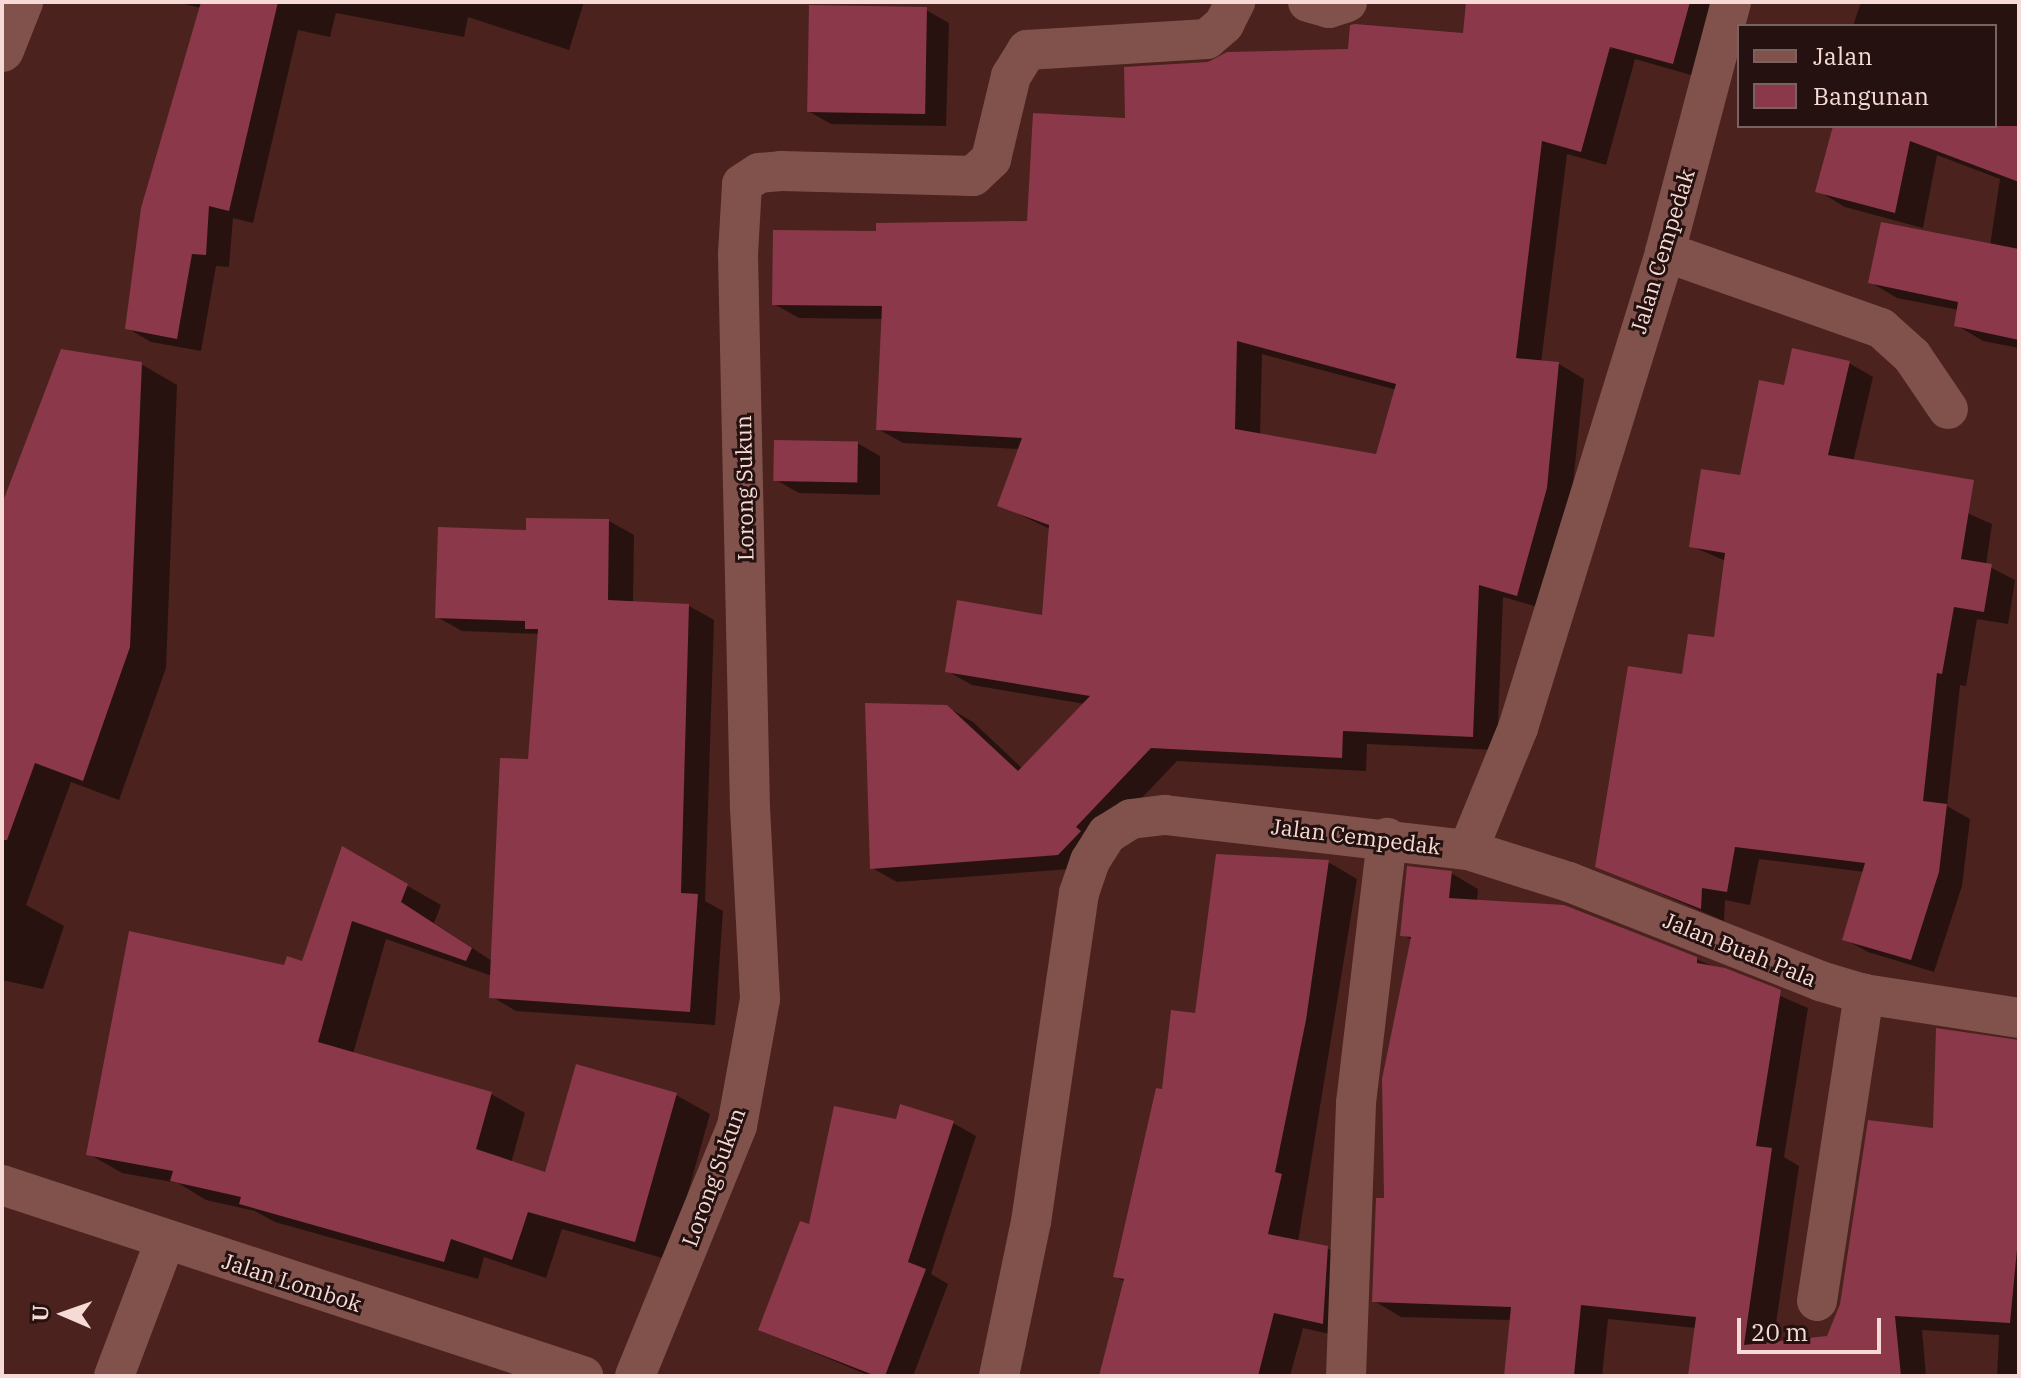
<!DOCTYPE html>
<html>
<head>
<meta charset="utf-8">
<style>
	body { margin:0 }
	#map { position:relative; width:2021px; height:1378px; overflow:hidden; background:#4b221d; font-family:"IBM Plex Serif",serif }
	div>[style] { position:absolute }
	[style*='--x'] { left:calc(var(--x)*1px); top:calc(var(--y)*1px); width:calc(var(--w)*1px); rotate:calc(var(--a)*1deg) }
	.shadow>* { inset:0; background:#0007 }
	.building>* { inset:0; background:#8a384a; transform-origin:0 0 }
	.minor>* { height:40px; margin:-20px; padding:0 20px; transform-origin:20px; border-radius:20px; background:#80524b }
	.tertiary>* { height:44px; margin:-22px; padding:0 22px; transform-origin:22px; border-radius:22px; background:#80524b }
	span { translate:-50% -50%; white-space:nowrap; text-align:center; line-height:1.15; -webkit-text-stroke:6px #251210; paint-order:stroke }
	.street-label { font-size:22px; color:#f6dad5 }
	.frame { position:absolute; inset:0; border:4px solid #f6dad5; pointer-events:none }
	.legend { position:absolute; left:1737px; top:24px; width:260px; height:104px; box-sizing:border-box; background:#251210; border:2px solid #79625f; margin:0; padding:10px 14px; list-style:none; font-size:24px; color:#f6dad5 }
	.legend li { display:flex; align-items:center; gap:16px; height:40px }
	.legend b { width:40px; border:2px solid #79625f }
	.north { position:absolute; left:24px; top:1274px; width:80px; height:80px; -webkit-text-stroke:6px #251210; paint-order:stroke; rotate:272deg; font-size:22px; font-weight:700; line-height:32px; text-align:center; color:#f6dad5 }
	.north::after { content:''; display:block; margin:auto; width:28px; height:36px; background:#f6dad5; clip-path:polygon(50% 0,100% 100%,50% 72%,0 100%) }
	.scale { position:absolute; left:1737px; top:1318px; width:144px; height:36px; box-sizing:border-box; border:4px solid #f6dad5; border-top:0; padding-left:10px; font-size:24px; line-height:28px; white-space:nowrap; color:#f6dad5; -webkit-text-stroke:6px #251210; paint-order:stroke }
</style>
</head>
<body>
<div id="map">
	<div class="shadow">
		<i style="clip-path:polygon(176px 2px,584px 2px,569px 50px,468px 17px,464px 37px,336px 13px,330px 37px,298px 30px,253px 223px,233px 218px,229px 267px,216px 266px,201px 351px,151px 342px,127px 328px,201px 8px)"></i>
		<i style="clip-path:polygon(1023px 2px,1116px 2px,1116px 3px)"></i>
		<i style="clip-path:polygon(evenodd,1596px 2px,1721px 2px,1698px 77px,1635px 59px,1606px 165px,1567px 154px,1541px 363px,1559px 364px,1584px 379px,1571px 503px,1542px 608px,1503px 597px,1497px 750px,1367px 744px,1366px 771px,1177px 761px,1100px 842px,1084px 868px,897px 882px,872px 868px,947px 707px,973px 722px,1023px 769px,1085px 704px,972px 685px,947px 671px,1044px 617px,1050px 529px,1000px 505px,1020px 449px,903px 443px,878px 429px,883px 319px,799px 318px,774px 304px,878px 233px,1029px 223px,1127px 120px,1349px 51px,1355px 26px,1613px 49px,1603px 43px,1596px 2px,1262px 354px,1397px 390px,1378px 456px,1260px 436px,1262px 354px)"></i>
		<i style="clip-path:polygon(1861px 2px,2019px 2px,2019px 348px,1983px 341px,1956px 325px,1959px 310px,1897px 298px,1870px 282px,1990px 246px,2000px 179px,1937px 155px,1923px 228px,1845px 207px,1818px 191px,1835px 126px,1995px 126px,1995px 26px,1853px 26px)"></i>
		<i style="clip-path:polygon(926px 10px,949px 23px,946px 126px,831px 124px,808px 111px)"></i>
		<i style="clip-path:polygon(1849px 363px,1873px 377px,1853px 462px,1992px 524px,1986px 565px,2015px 580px,2008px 624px,1977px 619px,1966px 686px,1960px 685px,1947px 806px,1970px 819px,1962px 886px,1934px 972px,1868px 952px,1844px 939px,1865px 872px,1759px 859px,1750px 905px,1725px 900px,1724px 921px,1597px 866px,1684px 676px,1715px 639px,1726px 561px,1691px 546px,1741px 477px,1785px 387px)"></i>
		<i style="clip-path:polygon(141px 364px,177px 385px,166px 668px,119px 800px,71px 782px,26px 905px,64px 926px,43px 989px,2px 980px,2px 509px)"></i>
		<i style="clip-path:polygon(857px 443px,880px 456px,880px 495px,799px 493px,776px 480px)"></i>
		<i style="clip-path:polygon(609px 521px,634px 535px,633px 603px,689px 606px,714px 620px,705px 901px,723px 911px,715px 1025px,516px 1011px,491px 996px,492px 976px,386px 939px,353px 1054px,491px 1094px,525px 1113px,511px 1163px,547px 1175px,676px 1095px,710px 1114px,669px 1260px,562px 1229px,546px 1278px,484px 1257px,478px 1279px,275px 1222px,255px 1211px,206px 1200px,178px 1183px,122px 1173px,89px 1154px,286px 967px,304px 963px,343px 849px,441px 905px,434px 923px,492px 961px,530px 761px,540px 634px,462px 631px,437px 617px,528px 532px)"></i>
		<i style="clip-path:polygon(1328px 862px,1357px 879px,1298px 1242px,1327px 1248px,1356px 1265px,1352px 1339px,1303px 1328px,1290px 1376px,1101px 1376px,1125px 1282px,1115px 1276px,1163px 1091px,1197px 1015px)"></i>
		<i style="clip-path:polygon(1451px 873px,1478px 889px,1477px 902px,1696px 959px,1808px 1008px,1784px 1157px,1799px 1166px,1773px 1344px,1829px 1337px,1935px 1131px,2019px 1041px,2019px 1376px,1997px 1376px,1999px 1335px,1922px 1330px,1926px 1376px,1690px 1376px,1697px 1328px,1608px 1319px,1602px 1376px,1506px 1376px,1511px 1320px,1401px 1317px,1374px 1301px,1412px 940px,1403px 935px)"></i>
		<i style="clip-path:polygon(897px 1121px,953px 1123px,976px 1136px,931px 1274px,948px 1284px,913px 1376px,870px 1376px,761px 1330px,810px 1227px)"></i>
	</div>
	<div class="building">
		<i style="clip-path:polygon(201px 2px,278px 2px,229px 211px,209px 206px,206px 255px,192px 254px,177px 339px,125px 329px,141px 208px)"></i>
		<i style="clip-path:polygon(evenodd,1466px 2px,1690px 2px,1673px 64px,1610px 47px,1581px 152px,1542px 141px,1516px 358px,1559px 362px,1547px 488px,1517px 596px,1479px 585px,1473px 737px,1343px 731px,1342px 758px,1151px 748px,1076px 827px,1081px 831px,1058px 855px,870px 869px,865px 703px,947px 705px,1018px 771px,1090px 696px,945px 672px,957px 600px,1042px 615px,1049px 525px,997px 506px,1022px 438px,876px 430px,882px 306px,772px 305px,773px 230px,876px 231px,876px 223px,1027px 221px,1033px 113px,1125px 118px,1124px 67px,1208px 62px,1227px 52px,1348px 49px,1350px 25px,1355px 24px,1463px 33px,1466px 2px,1237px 341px,1396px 384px,1376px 454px,1235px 429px,1237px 341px)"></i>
		<i style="left:809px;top:5px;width:118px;height:107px;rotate:1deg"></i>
		<i style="clip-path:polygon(1833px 126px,2019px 126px,2019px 182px,1910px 141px,1895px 213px,1815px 192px)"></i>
		<i style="clip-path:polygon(1881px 222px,2019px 249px,2019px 340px,1954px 326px,1958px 302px,1868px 283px)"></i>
		<i style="clip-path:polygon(1792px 348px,1850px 361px,1828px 455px,1974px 480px,1961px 559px,1992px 564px,1984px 612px,1954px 607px,1942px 674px,1937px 673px,1923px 801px,1947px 804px,1939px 872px,1911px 960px,1842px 940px,1865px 863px,1735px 847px,1727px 892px,1702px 888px,1701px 909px,1595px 867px,1628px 666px,1682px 674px,1688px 634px,1714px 637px,1725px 553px,1689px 547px,1701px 469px,1740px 475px,1759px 380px,1784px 385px)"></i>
		<i style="clip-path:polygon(61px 349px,142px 362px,130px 647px,83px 781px,35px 763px,7px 840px,2px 840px,2px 504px)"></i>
		<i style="left:774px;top:440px;width:84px;height:41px;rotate:1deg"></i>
		<i style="clip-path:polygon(526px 518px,609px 519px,608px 600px,689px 604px,681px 893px,698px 894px,690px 1012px,489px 998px,500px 758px,528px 759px,538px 629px,525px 629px,525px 621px,435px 618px,438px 527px,526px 530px)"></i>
		<i style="clip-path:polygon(342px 846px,408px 884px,401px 902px,472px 948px,466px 961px,352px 921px,318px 1042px,492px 1092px,476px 1149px,545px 1172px,576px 1064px,677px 1093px,635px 1242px,528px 1212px,512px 1260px,451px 1239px,444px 1262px,239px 1204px,241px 1197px,170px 1181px,173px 1171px,86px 1155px,129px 931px,284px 965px,287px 956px,302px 961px)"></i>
		<i style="clip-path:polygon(1216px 854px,1329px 860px,1306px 1020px,1275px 1172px,1282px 1174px,1268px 1234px,1328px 1246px,1323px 1324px,1274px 1313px,1258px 1376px,1099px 1376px,1124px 1279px,1113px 1277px,1156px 1088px,1162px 1089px,1171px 1010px,1195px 1013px)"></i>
		<i style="clip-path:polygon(1407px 866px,1452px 871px,1449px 898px,1564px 905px,1697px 957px,1697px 963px,1725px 968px,1781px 990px,1756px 1146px,1772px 1148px,1744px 1345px,1827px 1336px,1840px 1304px,1868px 1120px,1933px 1128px,1936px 1028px,2019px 1040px,2019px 1228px,2010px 1323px,1895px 1316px,1901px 1376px,1688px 1376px,1696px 1317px,1581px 1305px,1574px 1376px,1504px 1376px,1511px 1307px,1372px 1302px,1376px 1198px,1384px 1198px,1382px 1079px,1411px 937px,1400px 936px)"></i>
		<i style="clip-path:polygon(900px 1104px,954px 1121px,908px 1262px,926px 1269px,885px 1376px,876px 1376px,758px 1330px,800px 1221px,809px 1224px,834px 1106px,896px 1119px)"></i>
	</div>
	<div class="minor">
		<i style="--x:1308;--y:2;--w:22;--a:16"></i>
		<i style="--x:1329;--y:8;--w:19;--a:-18"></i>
		<i style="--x:1665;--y:252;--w:229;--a:19.4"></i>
		<i style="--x:1881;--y:328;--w:42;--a:42.1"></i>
		<i style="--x:1912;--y:356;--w:64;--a:55.8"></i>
		<i style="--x:1468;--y:850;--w:106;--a:17.6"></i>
		<i style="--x:1569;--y:882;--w:270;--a:21.5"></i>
		<i style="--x:1820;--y:981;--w:46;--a:16.5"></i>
		<i style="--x:1864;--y:994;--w:157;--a:8.8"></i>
		<i style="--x:2;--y:1185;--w:612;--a:18.2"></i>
		<i style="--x:1817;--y:1301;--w:311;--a:-81.3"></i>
		<i style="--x:114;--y:1376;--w:144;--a:-69.3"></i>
		<i style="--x:635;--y:1376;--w:270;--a:-67.8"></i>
		<i style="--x:737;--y:1126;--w:129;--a:-79.7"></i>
		<i style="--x:760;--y:999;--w:190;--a:-93"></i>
		<i style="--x:750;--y:809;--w:555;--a:-91.24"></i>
		<i style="--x:738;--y:254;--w:70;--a:-86.7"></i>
		<i style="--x:742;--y:184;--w:20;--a:-33"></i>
		<i style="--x:759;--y:173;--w:22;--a:-5"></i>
		<i style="--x:781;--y:171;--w:192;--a:1.5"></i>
		<i style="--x:973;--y:176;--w:25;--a:-43"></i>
		<i style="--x:991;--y:159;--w:85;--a:-76.5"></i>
		<i style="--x:1011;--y:76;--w:31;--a:-58"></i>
		<i style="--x:1027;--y:50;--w:180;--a:-3.5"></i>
		<i style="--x:1207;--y:39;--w:23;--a:-41"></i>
		<i style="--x:1224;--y:24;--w:25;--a:-63"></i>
		<i style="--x:999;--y:1376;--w:157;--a:-78.3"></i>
		<i style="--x:1031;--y:1222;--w:332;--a:-81.7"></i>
		<i style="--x:1079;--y:893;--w:34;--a:-71"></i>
		<i style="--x:1090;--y:861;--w:32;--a:-58"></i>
		<i style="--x:1107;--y:834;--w:28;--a:-32"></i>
		<i style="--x:1131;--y:819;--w:34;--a:-7"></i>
		<i style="--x:1165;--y:815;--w:305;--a:6.6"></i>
		<i style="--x:1468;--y:850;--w:132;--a:-67.7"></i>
		<i style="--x:1518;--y:728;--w:498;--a:-72.8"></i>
		<i style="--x:1665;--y:252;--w:259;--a:-75.2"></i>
		<i style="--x:1346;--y:1376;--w:273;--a:-87.9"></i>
		<i style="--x:1356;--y:1103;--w:267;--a:-83.3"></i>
	</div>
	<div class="tertiary">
		<i style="--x:2;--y:50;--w:52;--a:-68.4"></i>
	</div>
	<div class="street-label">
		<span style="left:1662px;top:251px;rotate:-73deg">Jalan Cempedak</span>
		<span style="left:744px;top:488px;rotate:-91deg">Lorong Sukun</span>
		<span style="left:1356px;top:836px;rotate:7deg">Jalan Cempedak</span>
		<span style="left:1740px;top:949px;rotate:22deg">Jalan Buah Pala</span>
		<span style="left:713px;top:1177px;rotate:-70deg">Lorong Sukun</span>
		<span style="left:292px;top:1282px;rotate:18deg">Jalan Lombok</span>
	</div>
	<div class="frame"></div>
	<ul class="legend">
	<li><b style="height:10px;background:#80524b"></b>Jalan</li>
	<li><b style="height:22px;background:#8a384a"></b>Bangunan</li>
	</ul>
	<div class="north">U</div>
	<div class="scale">20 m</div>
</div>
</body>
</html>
